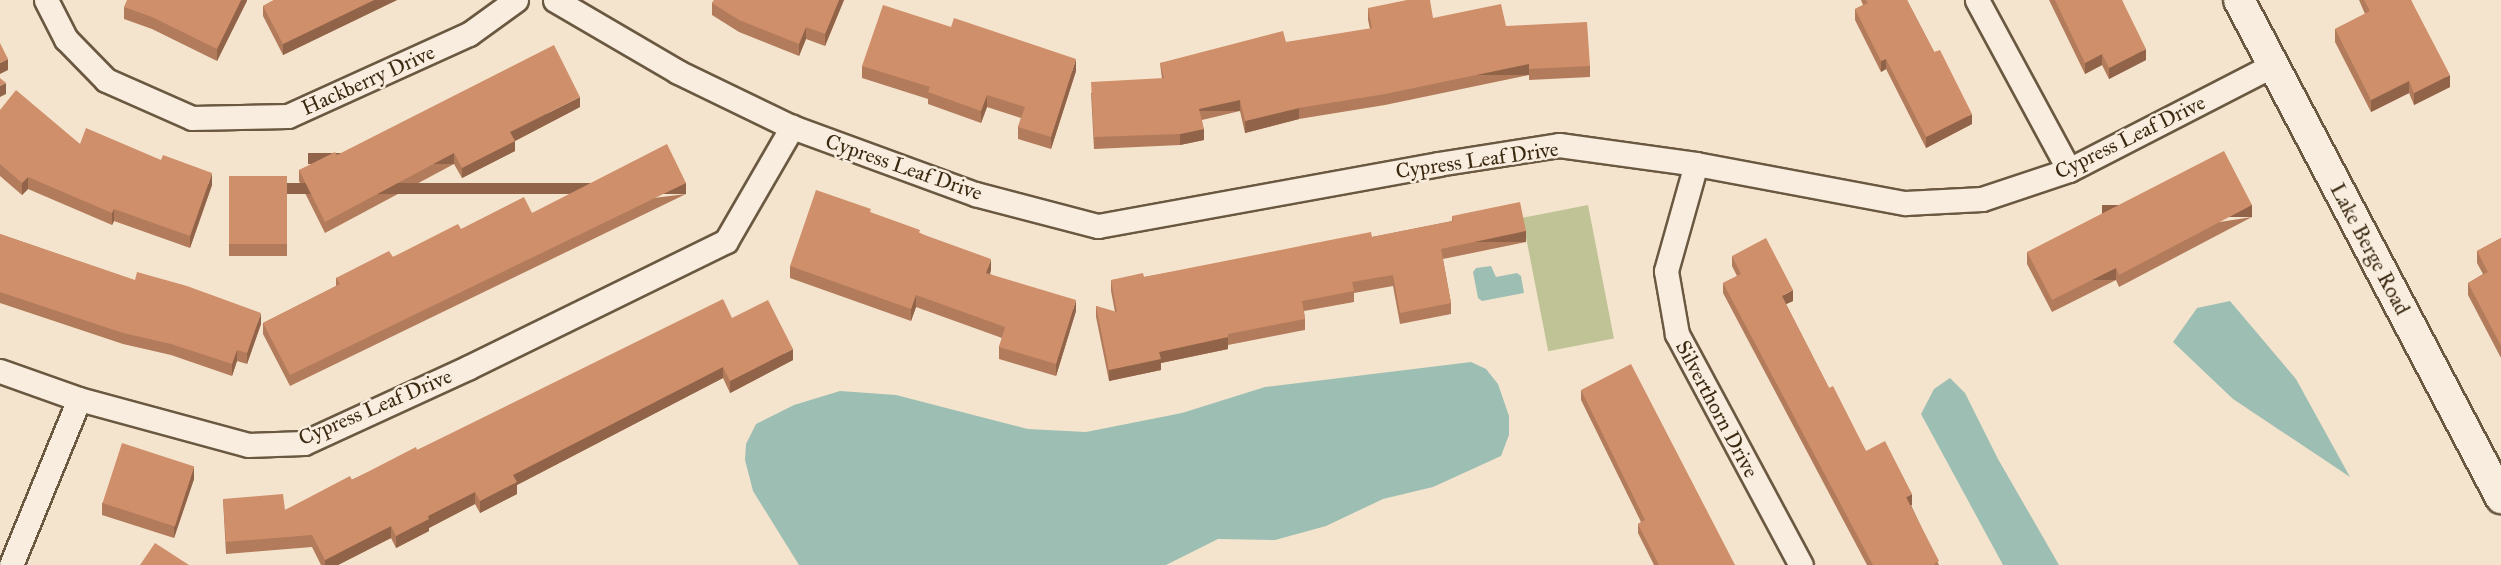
<!DOCTYPE html>
<html>
<head>
<meta charset="utf-8">
<style>
	body { margin:0 }
	#map { position:relative; width:2501px; height:565px; overflow:hidden; background:#f5e4cd; font-family:"IM FELL Great Primer",serif }
	div>[style] { position:absolute }
	[style*='--x'] { left:calc(var(--x)*1px); top:calc(var(--y)*1px); width:calc(var(--w)*1px); rotate:calc(var(--a)*1deg) }
	.green>* { inset:0; background:#bfc396; transform-origin:0 0 }
	.water>* { inset:0; background:#9dbfb3 }
	.roads { filter:drop-shadow(2px 0 #6a5841) drop-shadow(-2px 0 #6a5841) drop-shadow(0 2px #6a5841) drop-shadow(0 -2px #6a5841) }
	.minor>* { height:23px; margin:-11.5px; padding:0 11.5px; transform-origin:11.5px; border-radius:11.5px; background:#f8edde }
	.tertiary>* { height:30px; margin:-15px; padding:0 15px; transform-origin:15px; border-radius:15px; background:#f8edde }
	.wall>* { inset:0; background:#b27b5b; transform-origin:0 0 }
	.shaded-wall>* { inset:0; background:#91644a; transform-origin:0 0 }
	.building>* { inset:0; background:#cf8f6a; transform-origin:0 0 }
	span { translate:-50% -50%; white-space:nowrap; text-align:center; line-height:1.15; -webkit-text-stroke:5px #f8edde; paint-order:stroke }
	.street-label { font-size:21px; color:#3c2912 }
</style>
</head>
<body>
<div id="map">
	<div class="green">
		<i style="left:1588px;top:205px;width:136px;height:67px;rotate:79deg"></i>
	</div>
	<div class="water">
		<i style="clip-path:polygon(1491px 266px,1496px 277px,1517px 273px,1521px 276px,1524px 293px,1482px 301px,1478px 298px,1473px 272px,1476px 268px)"></i>
		<i style="clip-path:polygon(2230px 301px,2296px 379px,2350px 477px,2233px 399px,2173px 342px,2197px 308px)"></i>
		<i style="clip-path:polygon(1471px 362px,1486px 369px,1498px 384px,1509px 416px,1509px 435px,1501px 456px,1433px 487px,1383px 499px,1326px 526px,1275px 540px,1218px 539px,1166px 565px,799px 565px,753px 491px,745px 460px,746px 444px,756px 424px,794px 405px,840px 391px,896px 395px,1028px 429px,1086px 432px,1182px 413px,1265px 387px)"></i>
		<i style="clip-path:polygon(1950px 378px,1965px 393px,1998px 459px,2059px 565px,2003px 565px,1921px 414px,1934px 389px)"></i>
	</div>
	<div class="roads">
		<div class="minor">
			<i style="--x:46;--y:0;--w:44;--a:62.9"></i>
			<i style="--x:66;--y:39;--w:57;--a:45.7"></i>
			<i style="--x:106;--y:80;--w:94;--a:23.8"></i>
			<i style="--x:192;--y:118;--w:96;--a:-1.2"></i>
			<i style="--x:288;--y:116;--w:199;--a:-24.4"></i>
			<i style="--x:469;--y:34;--w:58;--a:-35.9"></i>
			<i style="--x:555;--y:0;--w:143;--a:30.3"></i>
			<i style="--x:678;--y:72;--w:127;--a:25.8"></i>
			<i style="--x:792;--y:127;--w:195;--a:20.1"></i>
			<i style="--x:975;--y:194;--w:127;--a:14.6"></i>
			<i style="--x:1098;--y:226;--w:346;--a:-10.3"></i>
			<i style="--x:1438;--y:164;--w:122;--a:-8.9"></i>
			<i style="--x:1559;--y:145;--w:138;--a:7.9"></i>
			<i style="--x:1696;--y:164;--w:213;--a:10.6"></i>
			<i style="--x:1905;--y:203;--w:77;--a:-3"></i>
			<i style="--x:1982;--y:199;--w:92;--a:-18.4"></i>
			<i style="--x:2069;--y:170;--w:229;--a:-27.2"></i>
			<i style="--x:1977;--y:0;--w:193;--a:61.6"></i>
			<i style="--x:1696;--y:164;--w:111;--a:105.7"></i>
			<i style="--x:1666;--y:271;--w:64;--a:80.1"></i>
			<i style="--x:1677;--y:334;--w:262;--a:61.8"></i>
			<i style="--x:0;--y:371;--w:84;--a:19.5"></i>
			<i style="--x:79;--y:399;--w:175;--a:15.2"></i>
			<i style="--x:248;--y:445;--w:56;--a:-2"></i>
			<i style="--x:304;--y:443;--w:182;--a:-24.7"></i>
			<i style="--x:469;--y:367;--w:286;--a:-26.1"></i>
			<i style="--x:726;--y:241;--w:132;--a:-59.9"></i>
			<i style="--x:11;--y:565;--w:179;--a:-67.7"></i>
		</div>
		<div class="tertiary">
			<i style="--x:2239;--y:0;--w:563;--a:62.25"></i>
		</div>
	</div>
	<div class="wall">
		<i style="clip-path:polygon(247px 0,217px 61px,152px 29px,124px 19px,124px 7px)"></i>
		<i style="clip-path:polygon(274px 0,397px 0,283px 55px,263px 16px,263px 6px)"></i>
		<i style="clip-path:polygon(714px 0,844px 0,825px 46px,806px 39px,799px 56px,739px 32px,712px 15px,712px 3px)"></i>
		<i style="clip-path:polygon(1861px 0,1907px 0,1972px 124px,1926px 148px,1886px 69px,1881px 72px,1855px 20px,1855px 9px,1863px 5px)"></i>
		<i style="clip-path:polygon(2049px 0,2122px 0,2146px 60px,2109px 79px,2102px 65px,2085px 74px)"></i>
		<i style="clip-path:polygon(2359px 0,2411px 0,2450px 87px,2414px 105px,2409px 93px,2371px 112px,2335px 42px,2335px 29px,2365px 14px)"></i>
		<i style="clip-path:polygon(1368px 8px,1433px 18px,1506px 26px,1590px 66px,1590px 77px,1529px 80px,1529px 75px,1385px 105px,1299px 119px,1245px 133px,1240px 111px,1202px 120px,1204px 140px,1180px 145px,1094px 149px,1091px 93px,1162px 79px,1160px 63px,1370px 29px,1368px 20px)"></i>
		<i style="clip-path:polygon(862px 66px,1076px 71px,1051px 149px,1018px 139px,1018px 127px,1021px 118px,987px 107px,981px 123px,928px 104px,928px 99px,862px 78px)"></i>
		<i style="clip-path:polygon(580px 107px,515px 141px,515px 151px,462px 178px,454px 164px,325px 233px,299px 181px,299px 170px,337px 155px)"></i>
		<i style="clip-path:polygon(0 110px,80px 144px,212px 185px,190px 248px,114px 221px,112px 225px,28px 189px,22px 195px,0 176px)"></i>
		<i style="left:229px;top:176px;width:58px;height:80px"></i>
		<i style="clip-path:polygon(686px 194px,290px 386px,263px 334px,263px 323px,336px 286px,336px 278px,393px 257px,461px 229px,532px 213px)"></i>
		<i style="clip-path:polygon(871px 213px,920px 233px,991px 270px,990px 274px,1076px 311px,1056px 376px,999px 359px,999px 347px,1002px 338px,916px 307px,911px 321px,790px 278px,790px 266px)"></i>
		<i style="clip-path:polygon(1452px 216px,1526px 242px,1443px 259px,1451px 303px,1451px 314px,1400px 324px,1393px 286px,1354px 293px,1354px 302px,1304px 311px,1305px 319px,1305px 330px,1228px 345px,1228px 349px,1161px 363px,1161px 370px,1109px 381px,1096px 317px,1096px 306px,1115px 312px,1111px 291px,1111px 280px,1144px 277px,1372px 237px,1452px 221px)"></i>
		<i style="clip-path:polygon(2252px 217px,2119px 287px,2116px 280px,2052px 312px,2027px 264px,2027px 252px)"></i>
		<i style="clip-path:polygon(0 234px,261px 324px,247px 364px,237px 361px,232px 376px,171px 355px,123px 344px,0 303px)"></i>
		<i style="clip-path:polygon(2501px 238px,2501px 358px,2468px 295px,2468px 283px,2483px 274px,2477px 263px,2477px 251px)"></i>
		<i style="clip-path:polygon(1732px 256px,1793px 301px,1786px 304px,1829px 388px,1866px 451px,1912px 505px,1911px 505px,1939px 565px,1867px 565px,1723px 293px,1723px 283px,1737px 276px,1732px 266px)"></i>
		<i style="clip-path:polygon(732px 318px,793px 360px,730px 393px,723px 378px,517px 485px,517px 494px,480px 513px,475px 504px,429px 528px,429px 531px,396px 548px,391px 538px,338px 565px,321px 565px,312px 547px,226px 554px,223px 499px,285px 510px,417px 450px)"></i>
		<i style="clip-path:polygon(1581px 390px,1735px 565px,1654px 565px,1638px 533px,1638px 524px,1641px 522px,1581px 400px)"></i>
		<i style="clip-path:polygon(194px 479px,174px 538px,102px 515px,102px 503px)"></i>
	</div>
	<div class="shaded-wall">
		<i style="clip-path:polygon(241px 0,247px 0,247px 1px,217px 61px,217px 49px)"></i>
		<i style="clip-path:polygon(374px 0,397px 0,283px 55px,283px 44px)"></i>
		<i style="clip-path:polygon(839px 0,844px 0,825px 46px,825px 34px)"></i>
		<i style="clip-path:polygon(806px 27px,806px 39px,799px 56px,799px 44px)"></i>
		<i style="clip-path:polygon(2146px 49px,2146px 60px,2109px 79px,2109px 68px)"></i>
		<i style="clip-path:polygon(2102px 54px,2102px 65px,2085px 74px,2085px 63px)"></i>
		<i style="clip-path:polygon(8px 59px,8px 70px,0 74px,0 63px)"></i>
		<i style="clip-path:polygon(1076px 59px,1076px 71px,1051px 149px,1051px 137px)"></i>
		<i style="clip-path:polygon(1886px 59px,1886px 69px,1881px 72px,1881px 61px)"></i>
		<i style="left:1529px;top:64px;width:11px;height:147px;rotate:90deg"></i>
		<i style="clip-path:polygon(2450px 75px,2450px 87px,2414px 105px,2414px 93px)"></i>
		<i style="clip-path:polygon(2409px 81px,2409px 93px,2371px 112px,2371px 100px)"></i>
		<i style="clip-path:polygon(6px 83px,6px 94px,0 97px,0 86px)"></i>
		<i style="clip-path:polygon(987px 95px,987px 107px,981px 123px,981px 111px)"></i>
		<i style="clip-path:polygon(580px 97px,580px 107px,515px 141px,515px 151px,462px 178px,462px 168px,510px 132px)"></i>
		<i style="left:1240px;top:100px;width:11px;height:42px;rotate:90deg"></i>
		<i style="clip-path:polygon(1299px 108px,1299px 119px,1245px 133px,1245px 121px)"></i>
		<i style="clip-path:polygon(1972px 114px,1972px 124px,1926px 148px,1926px 137px)"></i>
		<i style="clip-path:polygon(1204px 129px,1204px 140px,1180px 145px,1180px 134px)"></i>
		<i style="left:454px;top:153px;width:11px;height:146px;rotate:90deg"></i>
		<i style="clip-path:polygon(212px 173px,212px 185px,190px 248px,190px 236px)"></i>
		<i style="clip-path:polygon(28px 177px,28px 189px,22px 195px,22px 183px)"></i>
		<i style="left:686px;top:183px;width:11px;height:440px;rotate:90deg"></i>
		<i style="left:2252px;top:205px;width:12px;height:150px;rotate:90deg"></i>
		<i style="clip-path:polygon(114px 209px,114px 221px,112px 225px,112px 213px)"></i>
		<i style="left:1526px;top:231px;width:11px;height:87px;rotate:90deg"></i>
		<i style="clip-path:polygon(991px 259px,991px 270px,986px 284px,986px 273px)"></i>
		<i style="left:2116px;top:268px;width:12px;height:72px;rotate:90deg"></i>
		<i style="clip-path:polygon(1793px 290px,1793px 301px,1782px 306px,1782px 296px)"></i>
		<i style="clip-path:polygon(916px 295px,916px 307px,911px 321px,911px 309px)"></i>
		<i style="clip-path:polygon(1076px 300px,1076px 311px,1056px 376px,1056px 364px)"></i>
		<i style="clip-path:polygon(261px 313px,261px 324px,247px 364px,247px 353px)"></i>
		<i style="clip-path:polygon(1228px 337px,1228px 349px,1161px 363px,1161px 370px,1109px 381px,1109px 370px,1159px 352px)"></i>
		<i style="clip-path:polygon(793px 349px,793px 360px,730px 393px,730px 381px)"></i>
		<i style="clip-path:polygon(237px 350px,237px 361px,232px 376px,232px 364px)"></i>
		<i style="clip-path:polygon(723px 367px,723px 378px,517px 485px,517px 494px,480px 513px,480px 501px,513px 475px)"></i>
		<i style="clip-path:polygon(194px 466px,194px 479px,174px 538px,174px 526px)"></i>
		<i style="clip-path:polygon(475px 492px,475px 504px,429px 528px,429px 531px,396px 548px,396px 536px,428px 516px)"></i>
		<i style="clip-path:polygon(1912px 494px,1912px 505px,1906px 508px,1906px 497px)"></i>
		<i style="clip-path:polygon(391px 526px,391px 538px,338px 565px,325px 565px,325px 560px)"></i>
	</div>
	<div class="building">
		<i style="clip-path:polygon(127px 0,241px 0,217px 49px,152px 17px,124px 7px)"></i>
		<i style="clip-path:polygon(274px 0,374px 0,283px 44px,263px 6px)"></i>
		<i style="clip-path:polygon(714px 0,839px 0,825px 34px,806px 27px,799px 44px,739px 20px,712px 3px)"></i>
		<i style="clip-path:polygon(1407px 0,1430px 0,1433px 18px,1501px 4px,1506px 26px,1587px 22px,1590px 66px,1529px 69px,1529px 64px,1385px 94px,1299px 108px,1245px 121px,1240px 100px,1199px 109px,1204px 129px,1180px 134px,1094px 137px,1091px 82px,1164px 78px,1160px 63px,1283px 31px,1286px 42px,1372px 28px,1368px 8px)"></i>
		<i style="clip-path:polygon(1866px 0,1907px 0,1934px 52px,1940px 50px,1972px 114px,1926px 137px,1886px 59px,1881px 61px,1855px 9px,1868px 3px)"></i>
		<i style="clip-path:polygon(2055px 0,2122px 0,2146px 49px,2109px 68px,2102px 54px,2085px 63px)"></i>
		<i style="clip-path:polygon(2364px 0,2411px 0,2450px 75px,2414px 93px,2409px 81px,2371px 100px,2335px 29px,2370px 11px)"></i>
		<i style="clip-path:polygon(883px 5px,951px 27px,954px 18px,1076px 59px,1051px 137px,1018px 127px,1025px 107px,987px 95px,981px 111px,928px 92px,930px 87px,862px 66px)"></i>
		<i style="clip-path:polygon(0 43px,8px 59px,0 63px)"></i>
		<i style="clip-path:polygon(554px 45px,580px 97px,510px 132px,515px 141px,462px 168px,454px 153px,325px 222px,299px 170px,335px 152px,337px 155px)"></i>
		<i style="clip-path:polygon(0 78px,6px 83px,0 86px)"></i>
		<i style="clip-path:polygon(16px 90px,80px 144px,86px 128px,161px 160px,163px 155px,212px 173px,190px 236px,114px 209px,112px 213px,28px 177px,22px 183px,0 164px,0 110px)"></i>
		<i style="clip-path:polygon(667px 144px,686px 183px,290px 375px,263px 323px,340px 284px,336px 278px,389px 251px,393px 257px,458px 224px,461px 229px,524px 197px,532px 213px)"></i>
		<i style="clip-path:polygon(2224px 151px,2252px 205px,2119px 275px,2116px 268px,2052px 300px,2027px 252px)"></i>
		<i style="left:229px;top:176px;width:58px;height:68px"></i>
		<i style="clip-path:polygon(816px 190px,871px 209px,870px 212px,920px 230px,919px 233px,991px 259px,986px 273px,1076px 300px,1056px 364px,999px 347px,1005px 327px,916px 295px,911px 309px,790px 266px)"></i>
		<i style="clip-path:polygon(1520px 202px,1526px 231px,1441px 249px,1451px 303px,1400px 313px,1393px 275px,1352px 282px,1354px 291px,1302px 301px,1305px 319px,1228px 334px,1228px 337px,1159px 352px,1161px 359px,1109px 370px,1096px 306px,1117px 312px,1111px 280px,1143px 273px,1144px 277px,1371px 232px,1372px 237px,1453px 221px,1452px 216px)"></i>
		<i style="clip-path:polygon(0 234px,135px 280px,137px 272px,187px 286px,261px 313px,247px 353px,237px 350px,232px 364px,171px 344px,123px 333px,0 292px)"></i>
		<i style="clip-path:polygon(1766px 238px,1793px 290px,1782px 296px,1829px 388px,1833px 386px,1866px 451px,1885px 441px,1912px 494px,1906px 497px,1939px 561px,1934px 564px,1935px 565px,1873px 565px,1723px 283px,1741px 274px,1732px 256px)"></i>
		<i style="clip-path:polygon(2501px 238px,2501px 346px,2468px 283px,2488px 272px,2477px 251px)"></i>
		<i style="clip-path:polygon(723px 299px,732px 318px,768px 300px,793px 349px,730px 381px,723px 367px,513px 475px,517px 482px,480px 501px,475px 492px,428px 516px,429px 519px,396px 536px,391px 526px,325px 560px,312px 535px,226px 542px,223px 499px,283px 494px,285px 510px,350px 476px,352px 480px,416px 447px,417px 450px)"></i>
		<i style="clip-path:polygon(1631px 364px,1735px 565px,1659px 565px,1638px 524px,1645px 520px,1581px 390px)"></i>
		<i style="left:122px;top:443px;width:76px;height:63px;rotate:18deg"></i>
		<i style="clip-path:polygon(155px 543px,189px 565px,140px 565px)"></i>
	</div>
	<div class="street-label">
		<span style="left:368px;top:80px;rotate:-24deg">Hackberry Drive</span>
		<span style="left:2130px;top:137px;rotate:-26deg">Cypress Leaf Drive</span>
		<span style="left:1477px;top:160px;rotate:-8deg">Cypress Leaf Drive</span>
		<span style="left:904px;top:167px;rotate:19deg">Cypress Leaf Drive</span>
		<span style="left:2370px;top:249px;rotate:62deg">Lake Berge Road</span>
		<span style="left:375px;top:407px;rotate:-23deg">Cypress Leaf Drive</span>
		<span style="left:1717px;top:409px;rotate:62deg">Silverthorn Drive</span>
	</div>
</div>
</body>
</html>
